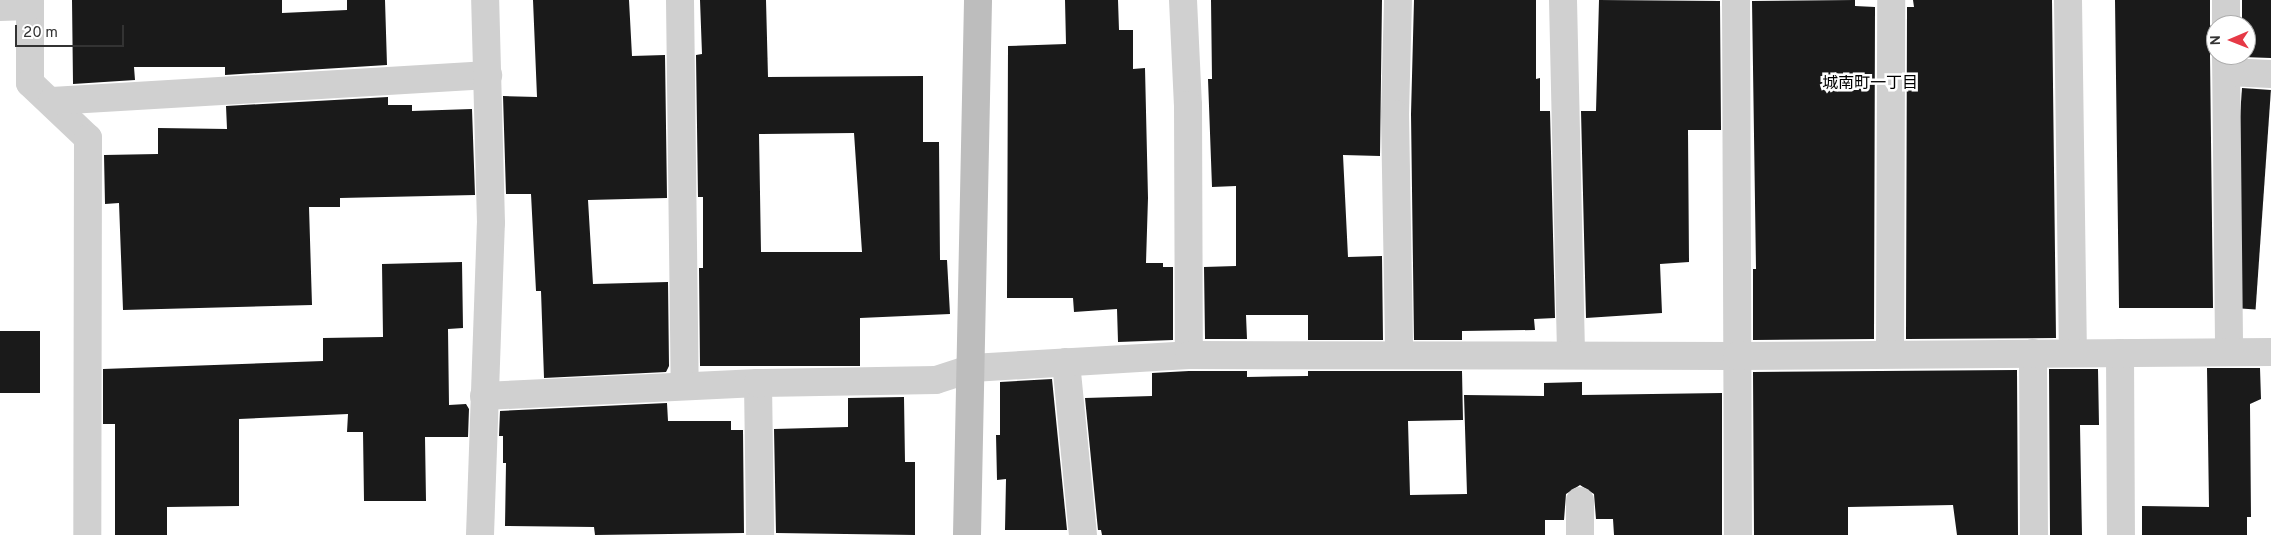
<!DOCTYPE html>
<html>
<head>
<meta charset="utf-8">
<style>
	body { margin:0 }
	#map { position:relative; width:2271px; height:535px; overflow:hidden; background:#fff; font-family:Overpass,"Noto Sans JP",sans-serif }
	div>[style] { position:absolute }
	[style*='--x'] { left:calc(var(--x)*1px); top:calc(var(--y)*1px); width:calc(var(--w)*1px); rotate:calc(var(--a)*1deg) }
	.building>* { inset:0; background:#1a1a1a; transform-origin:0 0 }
	.street>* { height:28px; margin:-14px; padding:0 14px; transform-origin:14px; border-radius:14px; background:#d0d0d0 }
	.secondary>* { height:28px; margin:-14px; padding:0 14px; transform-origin:14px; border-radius:14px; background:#bdbdbd }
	span { translate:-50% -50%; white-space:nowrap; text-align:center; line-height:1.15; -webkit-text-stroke:5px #fff; paint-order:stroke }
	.neighbourhood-label { font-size:16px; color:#000 }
	.north { position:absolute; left:2206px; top:15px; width:50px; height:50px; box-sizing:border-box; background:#fff; border:1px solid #adadad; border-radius:50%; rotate:269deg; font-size:14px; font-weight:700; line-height:20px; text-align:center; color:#333 }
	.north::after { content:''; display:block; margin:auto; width:18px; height:22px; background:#e63946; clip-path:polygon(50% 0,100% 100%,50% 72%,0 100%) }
	.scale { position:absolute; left:15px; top:25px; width:109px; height:22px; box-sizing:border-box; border:2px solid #333; border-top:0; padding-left:6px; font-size:15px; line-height:18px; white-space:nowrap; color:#333; -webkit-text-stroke:4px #fff; paint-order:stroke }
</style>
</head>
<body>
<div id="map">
	<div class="building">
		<i style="clip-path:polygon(72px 0,282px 0,282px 13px,347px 10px,347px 0,385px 0,387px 65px,225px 75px,225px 67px,134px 67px,135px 80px,73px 84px)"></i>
		<i style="clip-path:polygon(533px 0,629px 0,632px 56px,665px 55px,667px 198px,588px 200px,593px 284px,668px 282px,669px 366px,666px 372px,544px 378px,541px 291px,536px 291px,531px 194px,506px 194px,503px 96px,537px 97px)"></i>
		<i style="clip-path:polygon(evenodd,700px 0,766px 0,768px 77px,923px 76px,923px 142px,939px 142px,940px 260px,947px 260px,950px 314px,860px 318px,860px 366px,700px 366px,699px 268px,703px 268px,703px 197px,698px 197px,696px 55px,702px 54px,700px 0,854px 133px,862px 252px,761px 252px,759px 134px,854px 133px)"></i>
		<i style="clip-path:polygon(1065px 0,1118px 0,1119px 30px,1133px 30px,1133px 69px,1145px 68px,1148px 198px,1146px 263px,1163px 263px,1163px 267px,1173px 267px,1173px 340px,1118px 342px,1117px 309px,1074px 312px,1073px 298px,1007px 298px,1008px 46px,1066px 44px)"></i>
		<i style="clip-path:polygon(1211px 0,1382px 0,1380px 156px,1343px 155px,1348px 257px,1382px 256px,1383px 340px,1308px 340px,1308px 315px,1246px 315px,1247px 339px,1205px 339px,1204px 267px,1236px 266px,1236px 186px,1212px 187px,1208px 79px,1212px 79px)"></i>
		<i style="clip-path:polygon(1414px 0,1536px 0,1536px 79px,1540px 78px,1540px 111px,1550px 111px,1555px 318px,1534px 319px,1535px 330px,1462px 331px,1462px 340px,1414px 340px,1411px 114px)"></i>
		<i style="clip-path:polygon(1599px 0,1720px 1px,1721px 130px,1688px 130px,1689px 262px,1660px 264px,1662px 313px,1586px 318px,1581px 111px,1596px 111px)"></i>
		<i style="clip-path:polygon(1855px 0,1855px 6px,1875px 7px,1874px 339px,1753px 340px,1753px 269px,1756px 269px,1752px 1px)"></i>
		<i style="clip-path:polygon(1913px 0,2052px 0,2056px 338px,1906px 339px,1907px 7px,1914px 7px)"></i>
		<i style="clip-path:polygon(2115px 0,2210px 0,2210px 25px,2216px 36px,2210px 55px,2213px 308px,2119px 308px)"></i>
		<i style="clip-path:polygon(2242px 0,2271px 0,2271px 58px,2242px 57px,2246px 55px,2246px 25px,2242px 25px)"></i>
		<i style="left:2242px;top:88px;width:29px;height:220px;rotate:4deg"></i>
		<i style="clip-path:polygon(388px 97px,388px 105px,412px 105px,412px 111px,472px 109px,475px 195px,340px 198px,340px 207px,309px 207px,312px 305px,123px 310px,119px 203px,105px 204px,104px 155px,158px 154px,158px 128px,227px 129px,226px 106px)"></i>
		<i style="clip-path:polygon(462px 262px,463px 328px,448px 329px,449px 405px,466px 404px,469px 409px,468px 437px,425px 437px,426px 501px,364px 501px,363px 432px,347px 432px,348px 414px,239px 419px,239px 506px,167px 507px,167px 535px,115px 535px,115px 424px,103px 424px,103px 369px,323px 361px,323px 338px,383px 337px,382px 264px)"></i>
		<i style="left:0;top:331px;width:40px;height:62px"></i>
		<i style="clip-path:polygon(2207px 368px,2260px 368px,2261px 399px,2250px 404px,2251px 517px,2247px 517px,2247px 535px,2142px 535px,2142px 506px,2209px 507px)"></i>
		<i style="clip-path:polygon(2049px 369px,2098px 369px,2099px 425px,2080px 425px,2082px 535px,2050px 535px)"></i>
		<i style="clip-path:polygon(2017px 370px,2018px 535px,1957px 535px,1953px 505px,1848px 507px,1848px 535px,1754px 535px,1753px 372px)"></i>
		<i style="clip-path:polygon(1189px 371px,1247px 371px,1247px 377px,1308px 376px,1308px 371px,1462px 371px,1463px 420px,1408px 421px,1410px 495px,1467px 494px,1464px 395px,1544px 396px,1544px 383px,1582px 382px,1582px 395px,1722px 393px,1722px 535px,1614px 535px,1613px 519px,1596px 519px,1594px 494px,1580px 485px,1566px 494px,1564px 520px,1545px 520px,1545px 535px,1102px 535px,1101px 530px,1098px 530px,1085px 398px,1152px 396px,1152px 373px)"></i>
		<i style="clip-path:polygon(1052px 379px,1067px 530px,1005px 530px,1006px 479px,997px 480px,996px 435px,1000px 435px,1000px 382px)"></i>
		<i style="clip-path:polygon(904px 397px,905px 462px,915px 462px,915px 535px,776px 533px,774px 429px,848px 427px,848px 398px)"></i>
		<i style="clip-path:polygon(667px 403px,668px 421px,731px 421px,731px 430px,743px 430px,744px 533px,595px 535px,594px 527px,505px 526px,506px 463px,503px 463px,503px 436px,499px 436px,500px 411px)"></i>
	</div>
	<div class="street">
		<i style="--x:30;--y:0;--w:83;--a:90"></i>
		<i style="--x:30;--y:83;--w:80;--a:43.5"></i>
		<i style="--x:88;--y:138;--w:397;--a:90.1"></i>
		<i style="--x:680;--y:0;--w:386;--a:89.3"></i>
		<i style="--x:1183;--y:0;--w:105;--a:87.3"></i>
		<i style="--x:1188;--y:105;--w:250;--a:89.8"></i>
		<i style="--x:1398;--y:0;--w:114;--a:91.5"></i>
		<i style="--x:1395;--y:114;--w:241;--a:89"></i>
		<i style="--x:1563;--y:0;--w:355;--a:88.7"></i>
		<i style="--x:1736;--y:0;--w:535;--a:89.79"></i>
		<i style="--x:2068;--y:0;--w:353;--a:89.2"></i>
		<i style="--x:2226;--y:0;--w:25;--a:90"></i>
		<i style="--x:0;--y:7;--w:30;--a:-2"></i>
		<i style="--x:2226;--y:55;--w:297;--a:89.4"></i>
		<i style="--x:2227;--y:72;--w:44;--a:2.6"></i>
		<i style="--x:52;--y:101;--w:437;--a:-3.4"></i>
		<i style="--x:2033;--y:353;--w:182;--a:89.7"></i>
		<i style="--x:2120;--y:353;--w:182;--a:89.7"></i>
		<i style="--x:1890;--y:354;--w:354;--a:-89.8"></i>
		<i style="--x:1066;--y:362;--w:174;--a:84.4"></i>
		<i style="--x:758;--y:383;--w:152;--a:89.2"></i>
		<i style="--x:484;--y:396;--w:274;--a:-2.7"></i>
		<i style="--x:758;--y:383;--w:178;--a:-1"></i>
		<i style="--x:936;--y:380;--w:38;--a:-18"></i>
		<i style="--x:972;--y:368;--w:217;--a:-3.4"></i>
		<i style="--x:1189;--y:355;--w:548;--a:0.1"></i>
		<i style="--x:1737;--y:356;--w:534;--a:-0.43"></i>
		<i style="--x:1580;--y:501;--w:34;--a:90"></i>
		<i style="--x:480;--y:535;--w:312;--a:-88"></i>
		<i style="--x:491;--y:223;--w:223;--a:-91.5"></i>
	</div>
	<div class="secondary">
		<i style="--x:967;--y:535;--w:535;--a:-88.82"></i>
	</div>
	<div class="neighbourhood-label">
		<span style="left:1870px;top:84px">城南町一丁目</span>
	</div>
	<div class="north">N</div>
	<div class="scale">20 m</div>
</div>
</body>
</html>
